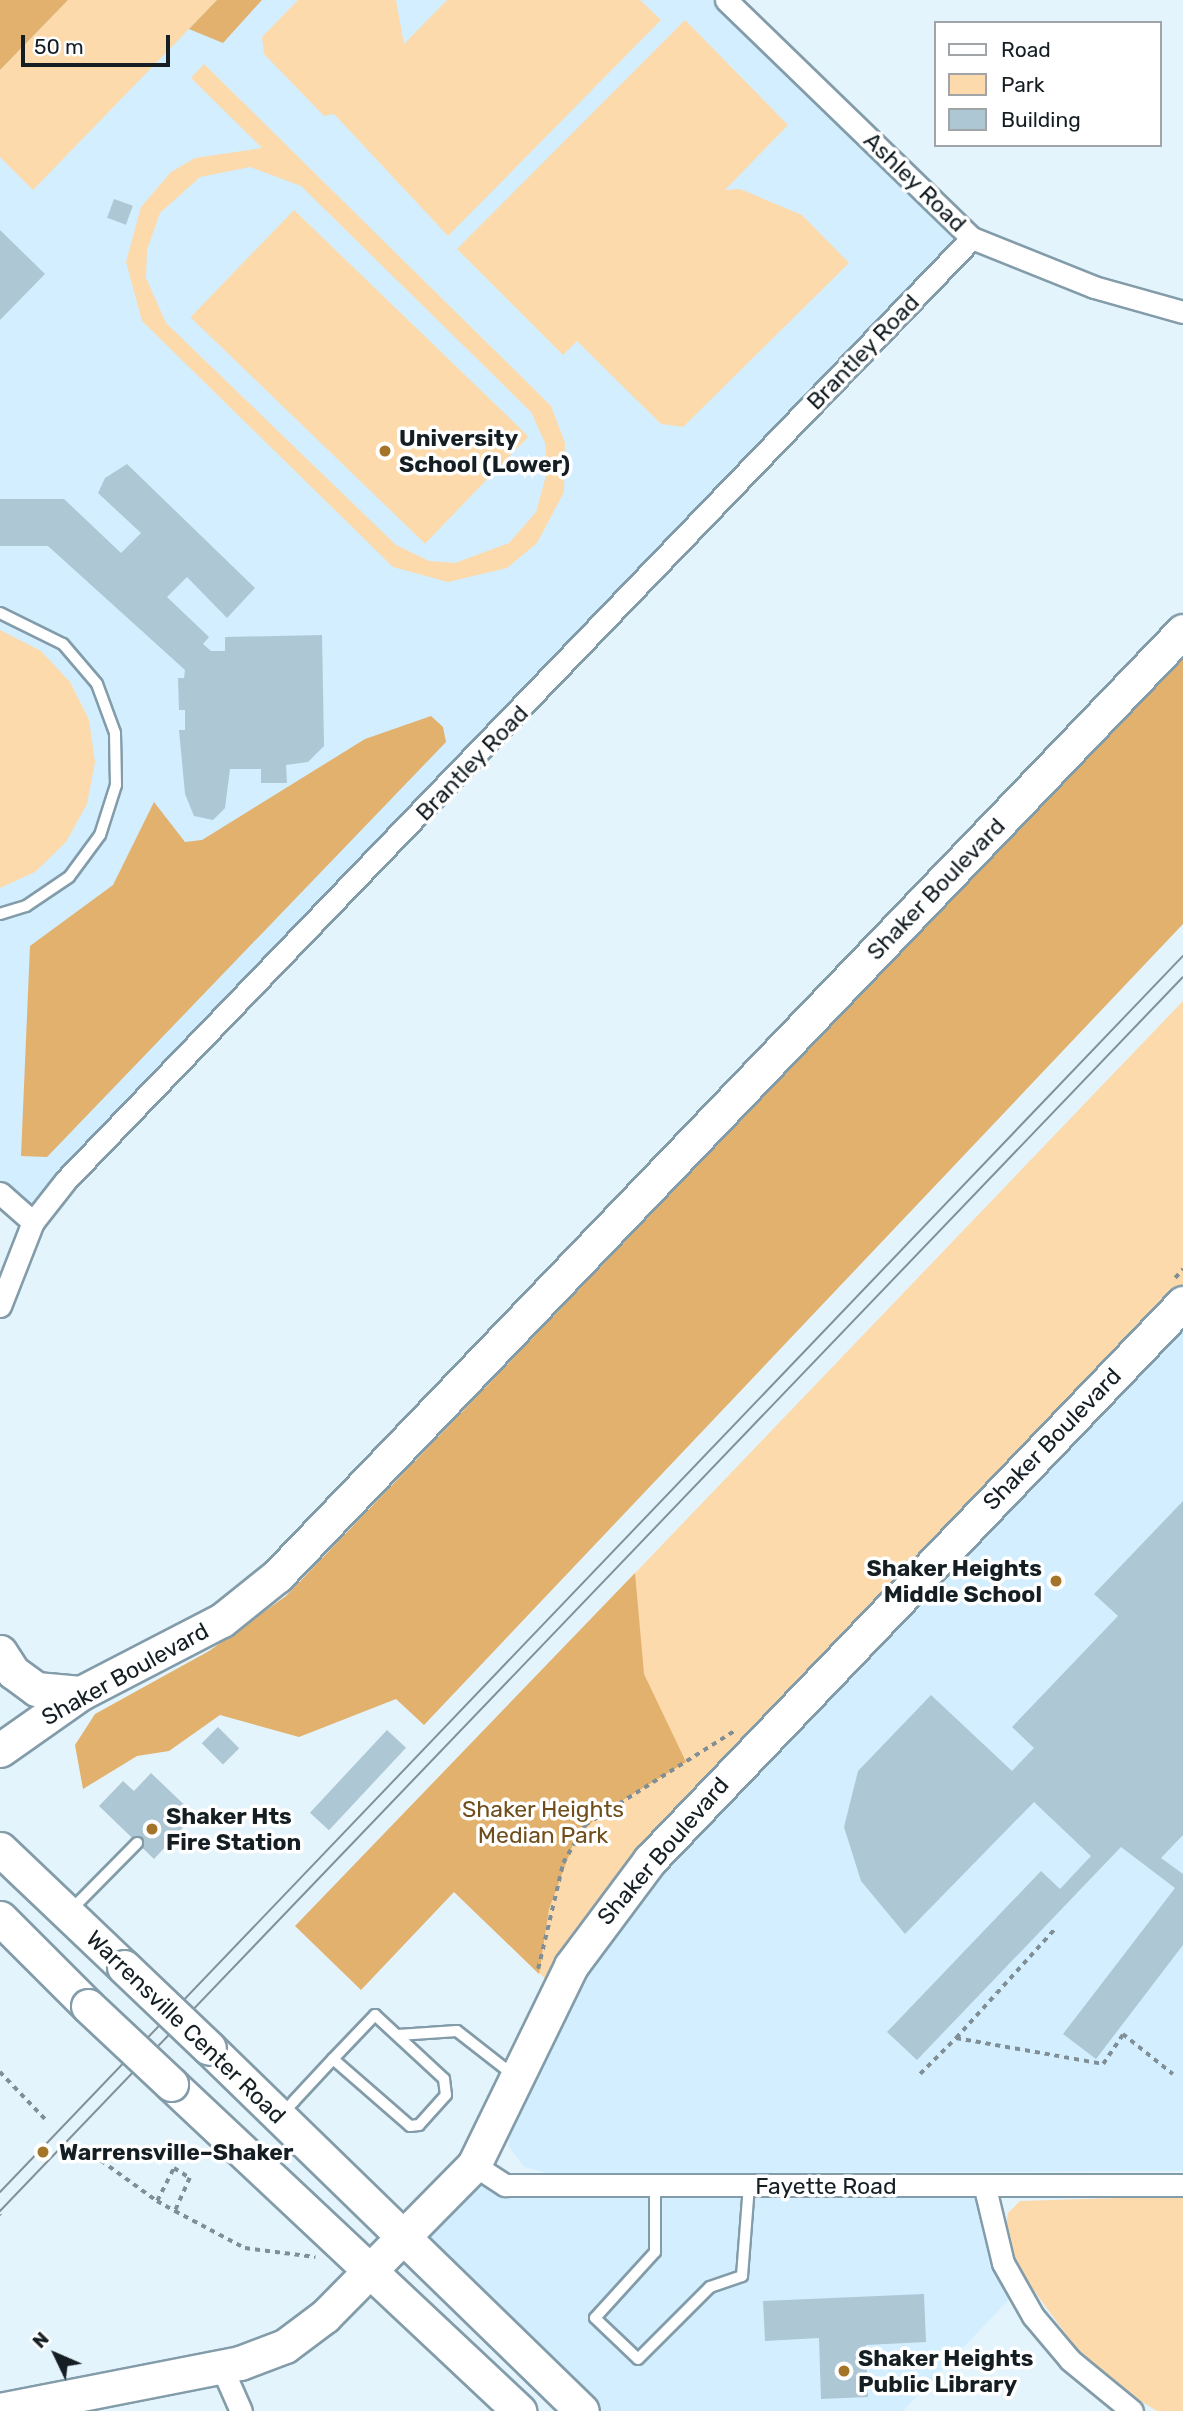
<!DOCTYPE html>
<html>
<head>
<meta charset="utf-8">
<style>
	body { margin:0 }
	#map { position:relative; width:1183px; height:2411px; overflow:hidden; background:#e4f4fd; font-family:Rubik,sans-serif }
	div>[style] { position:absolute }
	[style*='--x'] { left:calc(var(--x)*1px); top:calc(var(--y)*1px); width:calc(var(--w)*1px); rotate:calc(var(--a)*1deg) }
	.built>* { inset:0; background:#d3eefe }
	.green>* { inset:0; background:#fcdaab; transform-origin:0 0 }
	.forest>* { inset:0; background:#e1b16d }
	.building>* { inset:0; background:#adc7d5; transform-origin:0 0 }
	.path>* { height:3.5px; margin-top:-1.75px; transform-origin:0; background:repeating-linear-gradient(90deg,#808e95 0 5px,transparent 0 10px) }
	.roads { filter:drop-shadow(2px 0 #839caa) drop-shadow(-2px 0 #839caa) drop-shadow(0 2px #839caa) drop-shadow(0 -2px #839caa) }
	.service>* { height:10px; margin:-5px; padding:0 5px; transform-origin:5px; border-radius:5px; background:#fff }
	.minor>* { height:21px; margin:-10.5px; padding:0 10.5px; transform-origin:10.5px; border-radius:10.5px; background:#fff }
	.primary>* { height:33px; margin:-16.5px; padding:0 16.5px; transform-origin:16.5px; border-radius:16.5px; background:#fff }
	.tram>* { height:2px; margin:-1px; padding:0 1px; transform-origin:1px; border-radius:1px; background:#829097 }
	.bridges { filter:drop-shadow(2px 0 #839caa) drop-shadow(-2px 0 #839caa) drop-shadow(0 2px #839caa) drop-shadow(0 -2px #839caa) }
	.primary-bridge>* { height:33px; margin:-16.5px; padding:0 16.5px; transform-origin:16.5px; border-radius:16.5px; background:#fff }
	.dots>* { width:19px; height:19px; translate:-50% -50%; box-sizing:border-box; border:4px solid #fff; border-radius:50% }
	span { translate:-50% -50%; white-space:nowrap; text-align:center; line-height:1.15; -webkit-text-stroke:7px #fff; paint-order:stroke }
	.street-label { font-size:23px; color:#141e23 }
	.poi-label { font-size:23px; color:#141e23; font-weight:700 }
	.left { translate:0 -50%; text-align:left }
	.right { translate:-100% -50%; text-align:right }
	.park-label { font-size:23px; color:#6f4e1b }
	.legend { position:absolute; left:934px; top:21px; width:228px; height:126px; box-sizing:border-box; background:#fff; border:2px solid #a1a5a7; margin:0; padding:9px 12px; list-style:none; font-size:21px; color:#141e23 }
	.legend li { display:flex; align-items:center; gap:14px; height:35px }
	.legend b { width:35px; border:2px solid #a1a5a7 }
	.north { position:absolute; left:21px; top:2320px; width:70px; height:70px; -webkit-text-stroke:5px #fff; paint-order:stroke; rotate:314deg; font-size:19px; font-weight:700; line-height:28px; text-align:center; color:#141e23 }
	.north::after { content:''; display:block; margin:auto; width:24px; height:32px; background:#141e23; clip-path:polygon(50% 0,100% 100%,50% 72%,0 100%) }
	.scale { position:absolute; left:21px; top:35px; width:149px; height:32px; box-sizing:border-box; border:4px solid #141e23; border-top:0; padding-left:9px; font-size:21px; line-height:24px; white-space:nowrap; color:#141e23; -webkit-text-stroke:5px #fff; paint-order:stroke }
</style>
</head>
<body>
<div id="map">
	<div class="built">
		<i style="clip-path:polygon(0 0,726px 0,972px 238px,33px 1222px,0 1193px)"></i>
		<i style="clip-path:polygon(1183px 1315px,1183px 2171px,550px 2174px,524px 2167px,509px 2147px,509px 2125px,599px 1939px)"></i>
		<i style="clip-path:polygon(464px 2177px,985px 2188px,1017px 2291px,903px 2411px,583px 2411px,406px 2239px)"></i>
	</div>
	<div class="green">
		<i style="clip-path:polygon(68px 0,217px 0,33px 190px,0 157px,0 70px)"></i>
		<i style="clip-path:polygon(298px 0,396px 0,404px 44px,447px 0,640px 0,661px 20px,448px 236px,334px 114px,324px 116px,264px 54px,262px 37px)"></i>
		<i style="clip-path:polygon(685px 20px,788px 125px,725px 190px,740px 189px,802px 215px,849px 263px,683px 427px,661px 424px,577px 341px,563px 355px,457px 249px)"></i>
		<i style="clip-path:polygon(evenodd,204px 64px,551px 406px,565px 443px,564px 492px,537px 543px,507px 568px,448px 582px,393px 567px,142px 321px,126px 262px,141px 207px,171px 172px,195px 158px,262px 148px,191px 78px,204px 64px,250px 167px,301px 186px,531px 412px,545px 443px,547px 472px,536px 512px,509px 543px,455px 563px,429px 561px,396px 545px,166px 323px,146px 278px,147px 250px,160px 213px,200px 177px,250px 167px)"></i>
		<i style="left:294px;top:210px;width:326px;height:149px;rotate:44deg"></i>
		<i style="clip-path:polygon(0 630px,41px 651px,70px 682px,89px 720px,95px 762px,87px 804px,66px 842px,35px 872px,0 888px)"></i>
		<i style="clip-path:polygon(1183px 1001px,1183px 1303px,882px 1615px,558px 1991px,389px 1830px)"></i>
		<i style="clip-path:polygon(1183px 2196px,1183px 2411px,1157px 2411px,1118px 2387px,1076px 2348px,1021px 2273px,1005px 2230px,1008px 2213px,1020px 2201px)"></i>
	</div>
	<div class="forest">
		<i style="clip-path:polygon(0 0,68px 0,0 70px)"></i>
		<i style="clip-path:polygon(217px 0,262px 0,223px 43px,189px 29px)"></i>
		<i style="clip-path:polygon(1183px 658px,1183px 924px,424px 1725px,396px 1699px,299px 1737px,220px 1715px,169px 1751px,137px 1756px,83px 1789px,75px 1745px,95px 1714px,209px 1651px,286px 1596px)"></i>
		<i style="clip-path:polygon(431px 716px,443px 727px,446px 742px,47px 1157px,21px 1156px,30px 946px,113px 885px,154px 802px,185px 842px,202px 840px,365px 739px)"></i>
		<i style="clip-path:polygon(635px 1573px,644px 1674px,686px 1762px,600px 1814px,575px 1839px,549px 1909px,539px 1974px,454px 1892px,361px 1990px,295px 1926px)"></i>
	</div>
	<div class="building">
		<i style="left:114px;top:199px;width:20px;height:20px;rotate:20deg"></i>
		<i style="clip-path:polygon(0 230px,45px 274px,0 320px)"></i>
		<i style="clip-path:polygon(127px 464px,255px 588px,227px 618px,187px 577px,167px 597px,209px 637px,203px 644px,211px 651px,225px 651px,225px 637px,322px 635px,324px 746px,308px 762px,286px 765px,287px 783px,261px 783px,261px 769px,230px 769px,225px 808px,213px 820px,194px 816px,185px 794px,179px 730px,185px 730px,185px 710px,179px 710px,178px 678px,184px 678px,185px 670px,48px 546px,0 546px,0 499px,64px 499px,121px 553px,141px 533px,98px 493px,105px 478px)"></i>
		<i style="clip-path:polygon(1183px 1501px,1183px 1835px,1161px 1858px,1183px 1874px,1183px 1945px,1096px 2059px,1063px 2034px,1175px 1888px,1121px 1847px,917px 2060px,887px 2032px,1041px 1871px,1060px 1889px,1091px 1856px,1034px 1802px,905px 1934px,861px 1881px,844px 1827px,858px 1771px,931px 1695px,1012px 1771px,1034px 1748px,1012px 1727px,1118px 1616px,1094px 1594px)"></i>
		<i style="left:218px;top:1727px;width:30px;height:23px;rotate:45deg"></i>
		<i style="left:387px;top:1730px;width:26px;height:113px;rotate:43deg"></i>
		<i style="clip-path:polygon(151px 1773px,195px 1815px,154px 1859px,99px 1806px,123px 1781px,134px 1791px)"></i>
		<i style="clip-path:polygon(924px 2294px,926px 2342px,866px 2345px,868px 2397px,821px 2399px,819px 2338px,765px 2341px,763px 2301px)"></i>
	</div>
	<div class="path">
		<i style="--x:1175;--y:1278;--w:12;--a:-48"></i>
		<i style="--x:538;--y:1969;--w:109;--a:-76.7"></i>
		<i style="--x:563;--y:1863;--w:44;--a:-59.9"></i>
		<i style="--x:585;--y:1825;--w:178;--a:-32.2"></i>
		<i style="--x:956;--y:2038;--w:147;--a:-47.8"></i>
		<i style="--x:0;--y:2072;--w:65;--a:46.2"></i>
		<i style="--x:920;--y:2074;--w:51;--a:-45"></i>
		<i style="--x:956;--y:2038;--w:149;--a:10"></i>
		<i style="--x:1103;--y:2064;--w:36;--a:-56"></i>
		<i style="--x:1123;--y:2034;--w:64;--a:38.7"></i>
		<i style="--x:85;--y:2149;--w:89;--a:35.8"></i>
		<i style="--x:157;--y:2201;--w:37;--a:-63"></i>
		<i style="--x:174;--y:2168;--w:19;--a:32"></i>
		<i style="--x:190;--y:2178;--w:36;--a:114"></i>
		<i style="--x:175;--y:2211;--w:79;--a:27.9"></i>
		<i style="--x:245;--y:2248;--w:71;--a:7.3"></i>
		<i style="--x:157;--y:2201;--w:21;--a:29"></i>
		<i style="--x:0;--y:2215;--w:1;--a:45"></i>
	</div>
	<div class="roads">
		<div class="service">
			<i style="--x:0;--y:613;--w:70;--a:26.2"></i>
			<i style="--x:63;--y:644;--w:52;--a:49.6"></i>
			<i style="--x:97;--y:684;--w:52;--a:69.8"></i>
			<i style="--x:115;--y:733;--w:52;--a:88.9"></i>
			<i style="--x:116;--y:785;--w:52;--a:107.7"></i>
			<i style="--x:100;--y:835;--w:52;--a:126.4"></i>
			<i style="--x:69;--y:877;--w:52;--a:146"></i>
			<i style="--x:26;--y:906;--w:27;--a:163"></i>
			<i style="--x:69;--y:1912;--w:97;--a:-45.4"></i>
			<i style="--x:398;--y:2035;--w:59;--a:-3.9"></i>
			<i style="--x:457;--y:2031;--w:70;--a:38"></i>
			<i style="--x:282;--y:2114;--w:18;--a:-47"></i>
			<i style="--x:294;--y:2101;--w:57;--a:-47.1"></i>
			<i style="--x:333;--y:2059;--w:61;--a:-46.3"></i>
			<i style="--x:375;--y:2015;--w:94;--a:42.8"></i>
			<i style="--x:444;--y:2079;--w:16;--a:83"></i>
			<i style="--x:446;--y:2095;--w:40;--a:132"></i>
			<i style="--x:419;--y:2125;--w:9;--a:174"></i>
			<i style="--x:410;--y:2126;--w:102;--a:-139"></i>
			<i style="--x:655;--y:2185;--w:67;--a:90"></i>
			<i style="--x:655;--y:2252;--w:89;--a:132.3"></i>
			<i style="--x:595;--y:2318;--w:59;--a:43.6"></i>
			<i style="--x:638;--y:2359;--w:102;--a:-45"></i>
			<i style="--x:710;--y:2287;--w:34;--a:-19"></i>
			<i style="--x:742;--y:2276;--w:90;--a:-85.6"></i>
		</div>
		<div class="minor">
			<i style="--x:726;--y:0;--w:342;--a:44.1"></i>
			<i style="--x:972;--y:238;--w:131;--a:21.9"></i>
			<i style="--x:1094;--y:287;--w:92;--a:15.7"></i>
			<i style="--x:0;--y:1193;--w:44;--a:41.3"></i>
			<i style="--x:0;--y:1306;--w:90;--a:-68.6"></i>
			<i style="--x:33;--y:1222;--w:53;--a:-51.8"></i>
			<i style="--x:66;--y:1180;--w:1307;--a:-46.12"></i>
			<i style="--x:474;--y:2165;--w:37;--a:33"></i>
			<i style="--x:505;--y:2185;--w:678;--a:0"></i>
			<i style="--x:985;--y:2188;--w:77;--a:76.5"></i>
			<i style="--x:1003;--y:2263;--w:61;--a:60.5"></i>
			<i style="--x:1033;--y:2316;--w:57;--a:49.9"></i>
			<i style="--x:1070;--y:2360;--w:80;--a:39.4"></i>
			<i style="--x:222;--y:2368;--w:47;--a:66.2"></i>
		</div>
		<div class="primary">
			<i style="--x:0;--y:1652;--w:24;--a:57"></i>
			<i style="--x:13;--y:1672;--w:29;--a:36"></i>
			<i style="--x:36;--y:1689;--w:45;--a:5.1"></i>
			<i style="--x:0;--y:1750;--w:99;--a:-35.1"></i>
			<i style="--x:81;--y:1693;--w:159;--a:-27.4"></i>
			<i style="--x:222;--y:1620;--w:70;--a:-38.7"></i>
			<i style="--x:277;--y:1576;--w:1309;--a:-46.21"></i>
			<i style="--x:0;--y:1849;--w:171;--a:43.6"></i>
			<i style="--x:0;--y:1918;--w:124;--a:45"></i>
			<i style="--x:209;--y:2048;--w:520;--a:44.22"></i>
			<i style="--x:171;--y:2084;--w:478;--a:43.2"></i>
			<i style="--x:0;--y:2410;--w:245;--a:-11.1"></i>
			<i style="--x:240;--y:2363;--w:48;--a:-20.7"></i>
			<i style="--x:285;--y:2346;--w:50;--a:-36.9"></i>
			<i style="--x:325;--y:2316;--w:212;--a:-45.4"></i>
			<i style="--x:474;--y:2165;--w:221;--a:-64"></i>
			<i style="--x:571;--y:1966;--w:132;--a:-53.3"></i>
			<i style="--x:650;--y:1860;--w:771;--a:-46.26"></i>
		</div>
	</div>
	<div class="tram">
		<i style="--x:0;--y:2192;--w:1711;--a:-46.26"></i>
		<i style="--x:0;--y:2211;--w:1709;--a:-46.21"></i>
	</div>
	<div class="bridges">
		<div class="primary-bridge">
			<i style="--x:124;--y:1967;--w:117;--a:43.6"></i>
			<i style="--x:88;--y:2006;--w:114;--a:43.2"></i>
		</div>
	</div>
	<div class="dots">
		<i style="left:385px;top:451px;background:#a47428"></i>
		<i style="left:1056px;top:1581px;background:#a47428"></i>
		<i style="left:152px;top:1829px;background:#a47428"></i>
		<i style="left:43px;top:2152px;background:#a47428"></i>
		<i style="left:844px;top:2371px;background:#a47428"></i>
	</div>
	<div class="street-label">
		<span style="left:915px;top:182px;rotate:44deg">Ashley Road</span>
		<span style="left:863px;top:352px;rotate:-46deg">Brantley Road</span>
		<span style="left:472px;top:763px;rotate:-46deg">Brantley Road</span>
		<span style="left:936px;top:889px;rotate:-46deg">Shaker Boulevard</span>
		<span style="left:1052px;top:1439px;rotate:-46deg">Shaker Boulevard</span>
		<span style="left:125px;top:1674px;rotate:-29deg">Shaker Boulevard</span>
		<span style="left:663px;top:1851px;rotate:-49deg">Shaker Boulevard</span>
		<span style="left:186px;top:2027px;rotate:44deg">Warrensville Center Road</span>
		<span style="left:826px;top:2186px">Fayette Road</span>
	</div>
	<div class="poi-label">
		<span class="left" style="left:399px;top:451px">University<br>School (Lower)</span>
		<span class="right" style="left:1042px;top:1581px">Shaker Heights<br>Middle School</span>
		<span class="left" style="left:166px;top:1829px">Shaker Hts<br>Fire Station</span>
		<span class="left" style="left:59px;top:2152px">Warrensville–Shaker</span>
		<span class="left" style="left:858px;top:2371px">Shaker Heights<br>Public Library</span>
	</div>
	<div class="park-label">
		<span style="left:543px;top:1822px">Shaker Heights<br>Median Park</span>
	</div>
	<ul class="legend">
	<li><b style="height:9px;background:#fff"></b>Road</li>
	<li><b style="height:19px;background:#fcdaab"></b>Park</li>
	<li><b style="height:19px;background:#adc7d5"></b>Building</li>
	</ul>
	<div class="north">N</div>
	<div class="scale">50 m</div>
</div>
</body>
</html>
